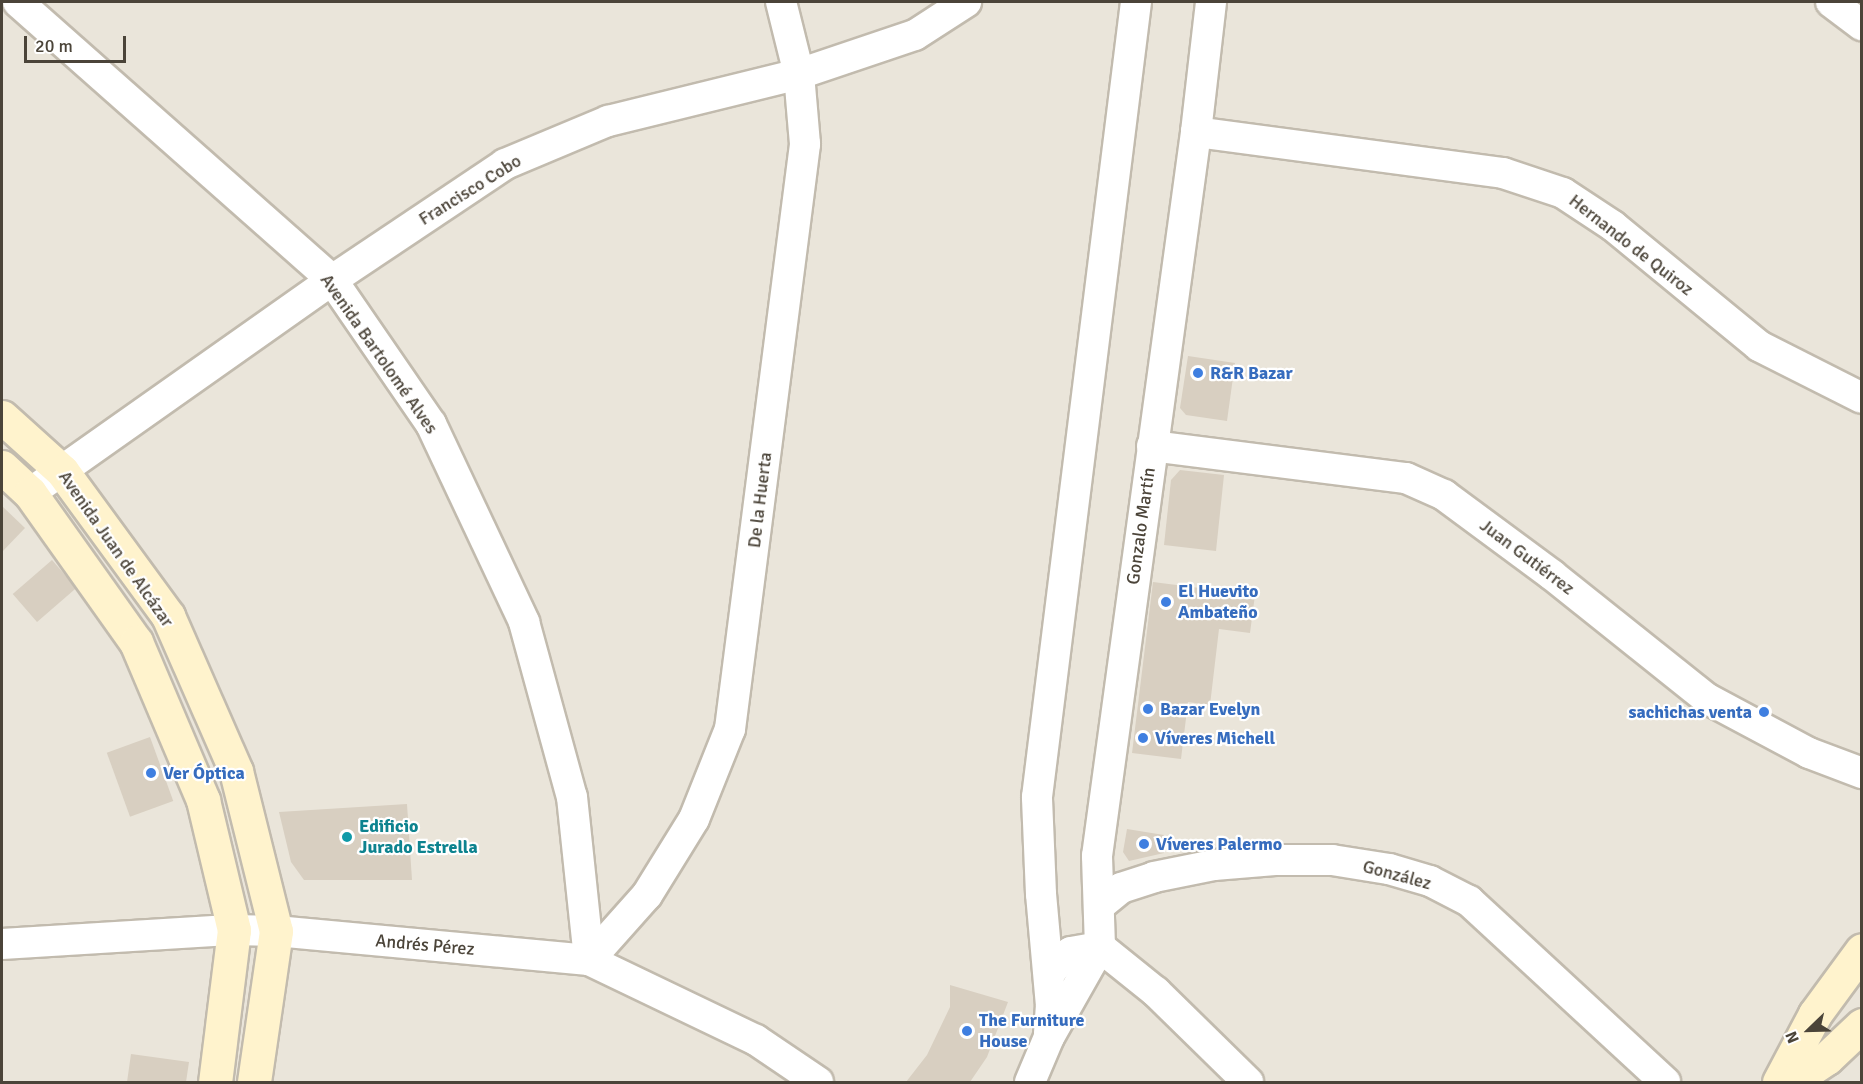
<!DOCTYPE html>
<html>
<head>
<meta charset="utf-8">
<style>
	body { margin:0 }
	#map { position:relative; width:1863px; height:1084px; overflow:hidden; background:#f6f3ec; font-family:Signika,sans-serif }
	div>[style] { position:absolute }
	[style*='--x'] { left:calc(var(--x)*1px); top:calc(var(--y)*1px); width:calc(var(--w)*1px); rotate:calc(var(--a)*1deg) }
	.residential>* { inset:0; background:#eae5da; transform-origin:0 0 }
	.building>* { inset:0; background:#d8cfc1; transform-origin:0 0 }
	.roads { filter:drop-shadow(2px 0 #c2bbae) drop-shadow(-2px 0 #c2bbae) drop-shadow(0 2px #c2bbae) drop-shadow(0 -2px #c2bbae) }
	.street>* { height:30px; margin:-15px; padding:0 15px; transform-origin:15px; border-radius:15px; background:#fff }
	.secondary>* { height:33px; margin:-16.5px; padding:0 16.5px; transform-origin:16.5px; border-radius:16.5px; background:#fff3cd }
	.dots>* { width:16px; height:16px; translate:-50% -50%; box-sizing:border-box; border:3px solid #fff; border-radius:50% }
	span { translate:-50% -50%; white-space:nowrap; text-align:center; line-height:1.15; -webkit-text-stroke:4.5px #fff; paint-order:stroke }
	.street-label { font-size:18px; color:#4b4439 }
	.shop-label { font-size:18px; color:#366cbe; font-weight:700 }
	.left { translate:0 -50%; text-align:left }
	.right { translate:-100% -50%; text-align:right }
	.culture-label { font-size:18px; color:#0d838f; font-weight:700 }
	.frame { position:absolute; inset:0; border:3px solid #4b4439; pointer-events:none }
	.north { position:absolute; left:1779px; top:1000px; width:60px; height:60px; -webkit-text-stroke:4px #fff; paint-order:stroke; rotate:247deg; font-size:16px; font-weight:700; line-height:24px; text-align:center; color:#4b4439 }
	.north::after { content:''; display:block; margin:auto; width:21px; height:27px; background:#4b4439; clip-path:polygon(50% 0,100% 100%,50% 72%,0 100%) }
	.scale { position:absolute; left:24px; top:36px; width:102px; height:27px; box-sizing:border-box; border:3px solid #4b4439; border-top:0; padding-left:8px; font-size:18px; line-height:21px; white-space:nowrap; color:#4b4439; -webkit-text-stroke:4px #fff; paint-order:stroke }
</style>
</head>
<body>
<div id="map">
	<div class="residential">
		<i style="left:2px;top:2px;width:1859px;height:1080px"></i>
	</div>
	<div class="building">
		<i style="clip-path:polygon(1188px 356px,1235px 363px,1227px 421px,1186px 415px,1180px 408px)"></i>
		<i style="clip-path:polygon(1180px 470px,1224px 475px,1216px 551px,1164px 545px,1171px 480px)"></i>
		<i style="clip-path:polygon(2px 506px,25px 528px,2px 552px)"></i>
		<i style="left:52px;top:560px;width:37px;height:52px;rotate:49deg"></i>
		<i style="clip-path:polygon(1153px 582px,1255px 595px,1250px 633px,1219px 629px,1210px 705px,1188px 702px,1181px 759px,1132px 753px)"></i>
		<i style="left:150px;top:737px;width:68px;height:46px;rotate:70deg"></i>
		<i style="clip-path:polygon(407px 804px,412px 880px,304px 880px,291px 862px,279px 812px)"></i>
		<i style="clip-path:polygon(1127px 829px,1164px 835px,1164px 853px,1129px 861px,1123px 852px)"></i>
		<i style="clip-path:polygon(950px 985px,1008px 1002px,987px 1057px,970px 1082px,906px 1082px,927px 1055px,950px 1007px)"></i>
		<i style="clip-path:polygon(131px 1054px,189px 1062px,186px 1082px,127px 1082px)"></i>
	</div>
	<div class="roads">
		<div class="street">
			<i style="--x:18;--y:2;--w:419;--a:41.5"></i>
			<i style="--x:332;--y:280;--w:175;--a:55.5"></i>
			<i style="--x:431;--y:424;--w:219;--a:64.8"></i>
			<i style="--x:524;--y:622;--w:181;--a:74.7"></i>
			<i style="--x:572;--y:797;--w:164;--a:84"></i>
			<i style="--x:1831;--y:2;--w:39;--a:37"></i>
			<i style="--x:1196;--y:132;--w:310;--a:7.6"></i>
			<i style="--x:1503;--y:173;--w:63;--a:18.4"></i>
			<i style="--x:1563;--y:193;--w:60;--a:33.4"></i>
			<i style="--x:1613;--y:226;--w:189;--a:39.4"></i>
			<i style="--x:1759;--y:346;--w:115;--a:26.8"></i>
			<i style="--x:1152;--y:446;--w:256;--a:7.2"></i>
			<i style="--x:1406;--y:478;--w:42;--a:24.1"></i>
			<i style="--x:1444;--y:495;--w:134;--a:36.5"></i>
			<i style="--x:1552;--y:575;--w:197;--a:38.6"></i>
			<i style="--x:1706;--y:698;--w:117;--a:28.1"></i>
			<i style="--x:1809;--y:753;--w:57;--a:20.7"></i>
			<i style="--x:30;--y:493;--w:370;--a:-35.2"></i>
			<i style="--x:332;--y:280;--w:208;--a:-33.8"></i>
			<i style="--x:505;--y:164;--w:112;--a:-22.7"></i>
			<i style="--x:608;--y:121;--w:197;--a:-13.8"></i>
			<i style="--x:799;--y:74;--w:122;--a:-18.6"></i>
			<i style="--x:915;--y:35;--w:61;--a:-32.9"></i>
			<i style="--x:1099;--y:906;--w:28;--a:-39"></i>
			<i style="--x:1121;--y:888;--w:35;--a:-18"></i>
			<i style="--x:1154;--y:877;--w:61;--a:-11.3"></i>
			<i style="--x:1214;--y:865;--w:61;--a:-4.7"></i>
			<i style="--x:1275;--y:860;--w:57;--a:0"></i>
			<i style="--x:1332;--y:860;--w:58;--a:9"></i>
			<i style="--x:1389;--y:869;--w:43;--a:16.3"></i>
			<i style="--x:1430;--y:881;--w:44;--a:27.1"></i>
			<i style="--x:1469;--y:901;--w:267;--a:42.7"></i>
			<i style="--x:2;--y:944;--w:232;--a:-3.5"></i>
			<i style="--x:234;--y:930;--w:42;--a:1.4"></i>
			<i style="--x:276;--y:931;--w:314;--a:5.3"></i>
			<i style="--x:589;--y:960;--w:185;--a:25.6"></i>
			<i style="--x:756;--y:1040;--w:75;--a:34.1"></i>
			<i style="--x:589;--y:960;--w:87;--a:-48.3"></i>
			<i style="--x:647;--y:895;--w:89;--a:-58.3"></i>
			<i style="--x:694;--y:819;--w:97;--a:-68.2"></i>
			<i style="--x:730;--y:729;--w:590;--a:-82.69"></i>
			<i style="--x:805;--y:144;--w:70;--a:-94.9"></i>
			<i style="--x:799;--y:74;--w:74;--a:-104"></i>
			<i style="--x:1049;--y:974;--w:19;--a:-51"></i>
			<i style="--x:1061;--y:959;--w:12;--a:-35"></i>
			<i style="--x:1071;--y:952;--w:29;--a:-10"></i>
			<i style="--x:1100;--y:947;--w:72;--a:38.8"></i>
			<i style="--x:1156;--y:992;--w:129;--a:44.4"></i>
			<i style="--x:1049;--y:1033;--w:27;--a:-86"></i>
			<i style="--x:1051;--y:1006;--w:112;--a:-95.1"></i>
			<i style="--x:1041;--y:894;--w:97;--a:-92.4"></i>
			<i style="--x:1037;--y:797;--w:801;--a:-82.9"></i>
			<i style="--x:1030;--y:1082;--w:49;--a:-67.1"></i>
			<i style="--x:1049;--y:1037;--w:103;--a:-60.5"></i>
			<i style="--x:1100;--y:947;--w:91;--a:-91.9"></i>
			<i style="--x:1097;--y:856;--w:731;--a:-82.21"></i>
			<i style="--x:1196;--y:132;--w:131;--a:-83.4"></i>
		</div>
		<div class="secondary">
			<i style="--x:2;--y:417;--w:81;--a:42"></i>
			<i style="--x:62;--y:471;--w:180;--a:53.8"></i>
			<i style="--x:168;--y:616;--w:169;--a:66.3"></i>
			<i style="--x:236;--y:771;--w:165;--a:76"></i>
			<i style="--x:276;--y:931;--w:153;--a:98.3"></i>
			<i style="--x:2;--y:467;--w:38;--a:43"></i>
			<i style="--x:30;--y:493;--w:183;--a:54.6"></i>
			<i style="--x:136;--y:642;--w:172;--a:67"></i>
			<i style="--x:203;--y:800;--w:134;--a:76.6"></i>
			<i style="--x:234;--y:930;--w:153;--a:97.1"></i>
			<i style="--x:1779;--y:1082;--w:77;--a:-62.1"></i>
			<i style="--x:1815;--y:1014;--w:79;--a:-53.7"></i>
			<i style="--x:1791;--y:1082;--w:43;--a:-33.7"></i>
			<i style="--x:1827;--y:1058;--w:48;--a:-43.3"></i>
		</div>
	</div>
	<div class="dots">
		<i style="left:1198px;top:373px;background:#3f7fe0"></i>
		<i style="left:1166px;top:602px;background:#3f7fe0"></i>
		<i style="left:1148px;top:709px;background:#3f7fe0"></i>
		<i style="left:1764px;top:712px;background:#3f7fe0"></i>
		<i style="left:1143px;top:738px;background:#3f7fe0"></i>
		<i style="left:151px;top:773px;background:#3f7fe0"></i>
		<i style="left:347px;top:837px;background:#0f9aa8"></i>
		<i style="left:1144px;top:844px;background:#3f7fe0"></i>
		<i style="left:967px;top:1031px;background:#3f7fe0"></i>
	</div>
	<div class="street-label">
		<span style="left:470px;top:190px;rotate:-32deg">Francisco Cobo</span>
		<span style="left:1631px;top:245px;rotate:38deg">Hernando de Quiroz</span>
		<span style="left:379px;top:354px;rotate:55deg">Avenida Bartolomé Alves</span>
		<span style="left:760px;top:500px;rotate:-83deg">De la Huerta</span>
		<span style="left:1141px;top:526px;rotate:-82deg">Gonzalo Martín</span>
		<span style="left:116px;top:549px;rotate:55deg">Avenida Juan de Alcázar</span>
		<span style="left:1527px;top:557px;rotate:37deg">Juan Gutiérrez</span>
		<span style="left:1397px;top:875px;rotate:15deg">González</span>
		<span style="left:425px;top:945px;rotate:5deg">Andrés Pérez</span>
	</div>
	<div class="shop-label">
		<span class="left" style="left:1210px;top:373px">R&amp;R Bazar</span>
		<span class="left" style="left:1178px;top:602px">El Huevito<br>Ambateño</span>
		<span class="left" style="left:1160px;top:709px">Bazar Evelyn</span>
		<span class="right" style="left:1752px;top:712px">sachichas venta</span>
		<span class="left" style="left:1155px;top:738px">Víveres Michell</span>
		<span class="left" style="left:163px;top:773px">Ver Óptica</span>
		<span class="left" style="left:1156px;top:844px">Víveres Palermo</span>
		<span class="left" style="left:979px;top:1031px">The Furniture<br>House</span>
	</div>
	<div class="culture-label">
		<span class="left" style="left:359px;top:837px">Edificio<br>Jurado Estrella</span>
	</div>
	<div class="frame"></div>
	<div class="north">N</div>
	<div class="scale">20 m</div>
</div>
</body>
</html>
